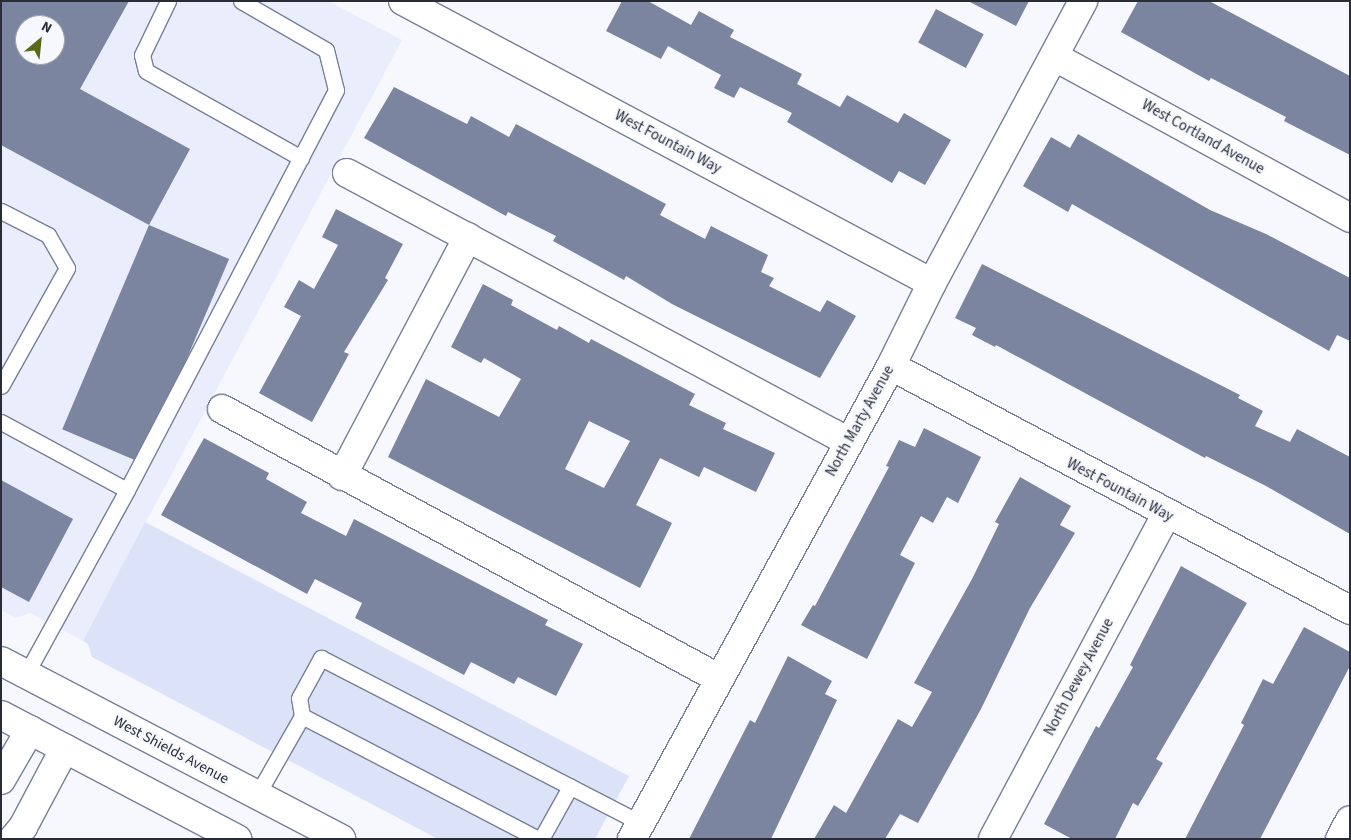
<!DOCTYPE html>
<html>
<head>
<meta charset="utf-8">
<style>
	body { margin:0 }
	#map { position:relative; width:1351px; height:840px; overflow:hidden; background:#f6f8fe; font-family:"Source Sans 3",sans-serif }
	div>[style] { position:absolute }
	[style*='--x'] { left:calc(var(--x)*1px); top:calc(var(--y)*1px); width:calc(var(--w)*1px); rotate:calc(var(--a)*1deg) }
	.built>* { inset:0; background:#e9edfc }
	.green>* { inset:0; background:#dce3f9 }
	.building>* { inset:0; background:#7c859f; transform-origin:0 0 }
	.roads { filter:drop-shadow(1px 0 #777f99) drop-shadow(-1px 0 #777f99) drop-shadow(0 1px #777f99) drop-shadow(0 -1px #777f99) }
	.service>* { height:15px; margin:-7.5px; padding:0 7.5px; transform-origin:7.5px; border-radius:7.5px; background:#fff }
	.minor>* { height:28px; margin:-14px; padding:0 14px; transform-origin:14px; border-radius:14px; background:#fff }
	.tertiary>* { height:28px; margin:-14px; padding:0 14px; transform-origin:14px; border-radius:14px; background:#fff }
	span { translate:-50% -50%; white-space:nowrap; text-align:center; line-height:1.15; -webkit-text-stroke:5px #f6f8fe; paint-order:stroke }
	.street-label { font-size:15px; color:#292d37 }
	.frame { position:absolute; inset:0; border:2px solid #292d37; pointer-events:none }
	.north { position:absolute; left:15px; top:15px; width:50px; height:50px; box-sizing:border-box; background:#f6f8fe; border:1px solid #a4a7ae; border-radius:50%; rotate:28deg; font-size:14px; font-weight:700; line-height:20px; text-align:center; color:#292d37 }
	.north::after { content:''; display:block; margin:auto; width:18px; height:22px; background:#586a15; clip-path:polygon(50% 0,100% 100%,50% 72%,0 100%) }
</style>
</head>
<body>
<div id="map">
	<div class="built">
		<i style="clip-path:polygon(evenodd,1px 1px,328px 1px,402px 40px,83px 641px,30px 613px,16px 618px,1px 610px,1px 1px,25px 25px,55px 25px,55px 55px,25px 55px,25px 25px)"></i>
	</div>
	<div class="green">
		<i style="clip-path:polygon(145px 522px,629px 776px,595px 839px,438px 839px,92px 657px,88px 644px,83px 641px)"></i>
	</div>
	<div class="building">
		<i style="clip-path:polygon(evenodd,1px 1px,129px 1px,80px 89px,190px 149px,149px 225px,1px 145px,1px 1px,25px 25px,55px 25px,55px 55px,25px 55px,25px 25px)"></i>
		<i style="clip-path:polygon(622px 1px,648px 1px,691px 25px,699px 11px,734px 30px,730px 37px,802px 74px,797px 84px,840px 107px,847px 95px,898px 123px,904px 113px,951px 140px,925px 185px,899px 171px,892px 183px,787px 122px,792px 113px,740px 87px,734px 98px,714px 88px,721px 75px,668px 46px,661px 59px,606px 31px)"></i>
		<i style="clip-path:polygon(968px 1px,1029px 1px,1016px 26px)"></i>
		<i style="clip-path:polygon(1138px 1px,1209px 1px,1350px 76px,1350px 155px,1284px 121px,1286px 117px,1211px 78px,1209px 81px,1121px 32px)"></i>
		<i style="left:936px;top:9px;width:54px;height:38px;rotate:28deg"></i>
		<i style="clip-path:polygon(394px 87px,467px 124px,471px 116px,509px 137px,516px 124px,666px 204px,660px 215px,705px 239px,711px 226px,768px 255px,761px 272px,774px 278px,769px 286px,820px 312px,827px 300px,856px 316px,820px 378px,672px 304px,626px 276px,624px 280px,553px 241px,556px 236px,508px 212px,506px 216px,364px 138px)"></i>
		<i style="clip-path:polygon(1078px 134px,1210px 210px,1266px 234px,1350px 278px,1350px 341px,1337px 335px,1329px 351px,1072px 204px,1068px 212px,1023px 186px,1051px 137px,1070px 148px)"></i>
		<i style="clip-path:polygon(336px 209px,403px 244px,385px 278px,388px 280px,344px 352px,349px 354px,312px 422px,259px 393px,301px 316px,284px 307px,299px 280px,314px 289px,338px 245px,322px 237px)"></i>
		<i style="left:149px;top:225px;width:87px;height:222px;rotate:23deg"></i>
		<i style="clip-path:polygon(982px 264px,1240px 395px,1238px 398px,1263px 411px,1255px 426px,1290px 442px,1297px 429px,1350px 457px,1350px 534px,1266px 486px,1206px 456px,1205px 458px,996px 345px,995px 347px,972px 335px,976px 328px,955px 318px)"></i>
		<i style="clip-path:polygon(evenodd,483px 284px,513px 300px,511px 305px,557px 330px,559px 326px,589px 343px,591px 339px,695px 394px,689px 405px,726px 423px,723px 429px,775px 453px,756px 492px,704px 467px,699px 477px,660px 458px,636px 505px,672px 523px,640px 588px,388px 457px,426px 379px,499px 417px,521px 379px,484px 358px,481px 363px,451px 347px,483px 284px,589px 421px,630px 441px,604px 488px,565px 469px,589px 421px)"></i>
		<i style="clip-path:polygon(924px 428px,981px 457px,958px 503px,947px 497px,933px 523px,921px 516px,900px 555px,915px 563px,867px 659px,801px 625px,813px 605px,815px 606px,889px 467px,886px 466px,899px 440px,915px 447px)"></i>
		<i style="clip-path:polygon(204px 438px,269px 473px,266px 479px,307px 502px,301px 513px,346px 536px,354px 519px,548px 620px,545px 625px,583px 644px,556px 696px,518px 677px,514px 684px,471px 662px,464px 675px,355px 618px,362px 603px,315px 579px,307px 594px,161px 515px)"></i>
		<i style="clip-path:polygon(1020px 477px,1071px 506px,1060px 525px,1075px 533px,1030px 608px,981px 709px,918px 823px,900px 814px,885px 839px,814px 839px,834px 805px,846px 813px,898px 719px,912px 727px,932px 692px,914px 683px,972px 579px,999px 524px,995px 522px)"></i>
		<i style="clip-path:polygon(1px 480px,73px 519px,29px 602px,1px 587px)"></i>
		<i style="clip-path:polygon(1181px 566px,1247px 603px,1156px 759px,1163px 763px,1138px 806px,1133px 803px,1115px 839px,1072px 839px,1044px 824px,1096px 726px,1099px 728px,1133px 667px,1130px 665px)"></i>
		<i style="clip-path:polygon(1304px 627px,1350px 652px,1350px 666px,1260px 839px,1185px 839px,1244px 725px,1241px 723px,1263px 679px,1273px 684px)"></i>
		<i style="clip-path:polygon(788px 656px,832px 681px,825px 694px,837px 700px,771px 839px,689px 839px,750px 720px,755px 723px)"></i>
	</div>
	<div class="roads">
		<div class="service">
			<i style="--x:168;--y:1;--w:60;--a:115.7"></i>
			<i style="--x:142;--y:55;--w:16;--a:76"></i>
			<i style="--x:146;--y:71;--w:178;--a:29.3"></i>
			<i style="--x:1;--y:211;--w:53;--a:27.1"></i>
			<i style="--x:48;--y:235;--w:38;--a:60"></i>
			<i style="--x:67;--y:268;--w:135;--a:119.2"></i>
			<i style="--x:1;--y:422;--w:143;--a:28.4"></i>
			<i style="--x:26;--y:674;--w:210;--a:-61.2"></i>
			<i style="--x:127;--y:490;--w:451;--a:-62.4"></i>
			<i style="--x:336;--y:90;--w:41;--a:-104"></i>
			<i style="--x:326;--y:50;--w:98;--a:-150"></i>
			<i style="--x:302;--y:716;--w:18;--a:-99"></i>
			<i style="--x:299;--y:698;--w:46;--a:-61.2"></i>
			<i style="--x:321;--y:658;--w:359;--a:27.3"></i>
			<i style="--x:257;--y:795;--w:91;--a:-60.3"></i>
			<i style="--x:302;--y:716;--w:266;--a:27.5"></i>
			<i style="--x:541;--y:839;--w:60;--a:-60.9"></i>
		</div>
		<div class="minor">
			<i style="--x:403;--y:1;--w:599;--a:28.06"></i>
			<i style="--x:1055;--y:57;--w:336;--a:28.6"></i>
			<i style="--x:347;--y:173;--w:570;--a:28.18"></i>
			<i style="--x:891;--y:366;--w:520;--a:27.99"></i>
			<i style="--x:222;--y:409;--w:564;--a:28.47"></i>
			<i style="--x:342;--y:476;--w:270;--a:-62.2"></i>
			<i style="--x:1;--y:780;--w:58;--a:-59.9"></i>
			<i style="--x:13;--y:839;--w:16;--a:-50"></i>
			<i style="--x:23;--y:827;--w:89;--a:-62"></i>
			<i style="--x:632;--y:839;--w:539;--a:-61.3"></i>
			<i style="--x:891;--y:366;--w:93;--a:-63.7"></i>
			<i style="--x:932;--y:283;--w:320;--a:-61.8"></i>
			<i style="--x:993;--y:839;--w:367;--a:-61.9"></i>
			<i style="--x:1340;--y:839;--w:21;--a:-62"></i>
		</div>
		<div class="tertiary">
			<i style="--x:1;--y:661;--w:384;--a:27.6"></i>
			<i style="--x:1;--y:715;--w:267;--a:27.7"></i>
		</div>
	</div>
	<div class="street-label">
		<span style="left:1203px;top:137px;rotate:29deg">West Cortland Avenue</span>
		<span style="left:668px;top:142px;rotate:28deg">West Fountain Way</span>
		<span style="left:860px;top:421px;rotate:-61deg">North Marty Avenue</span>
		<span style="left:1120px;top:490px;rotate:28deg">West Fountain Way</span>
		<span style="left:1079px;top:677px;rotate:-62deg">North Dewey Avenue</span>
		<span style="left:171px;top:750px;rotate:28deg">West Shields Avenue</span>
	</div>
	<div class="frame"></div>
	<div class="north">N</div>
</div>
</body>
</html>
